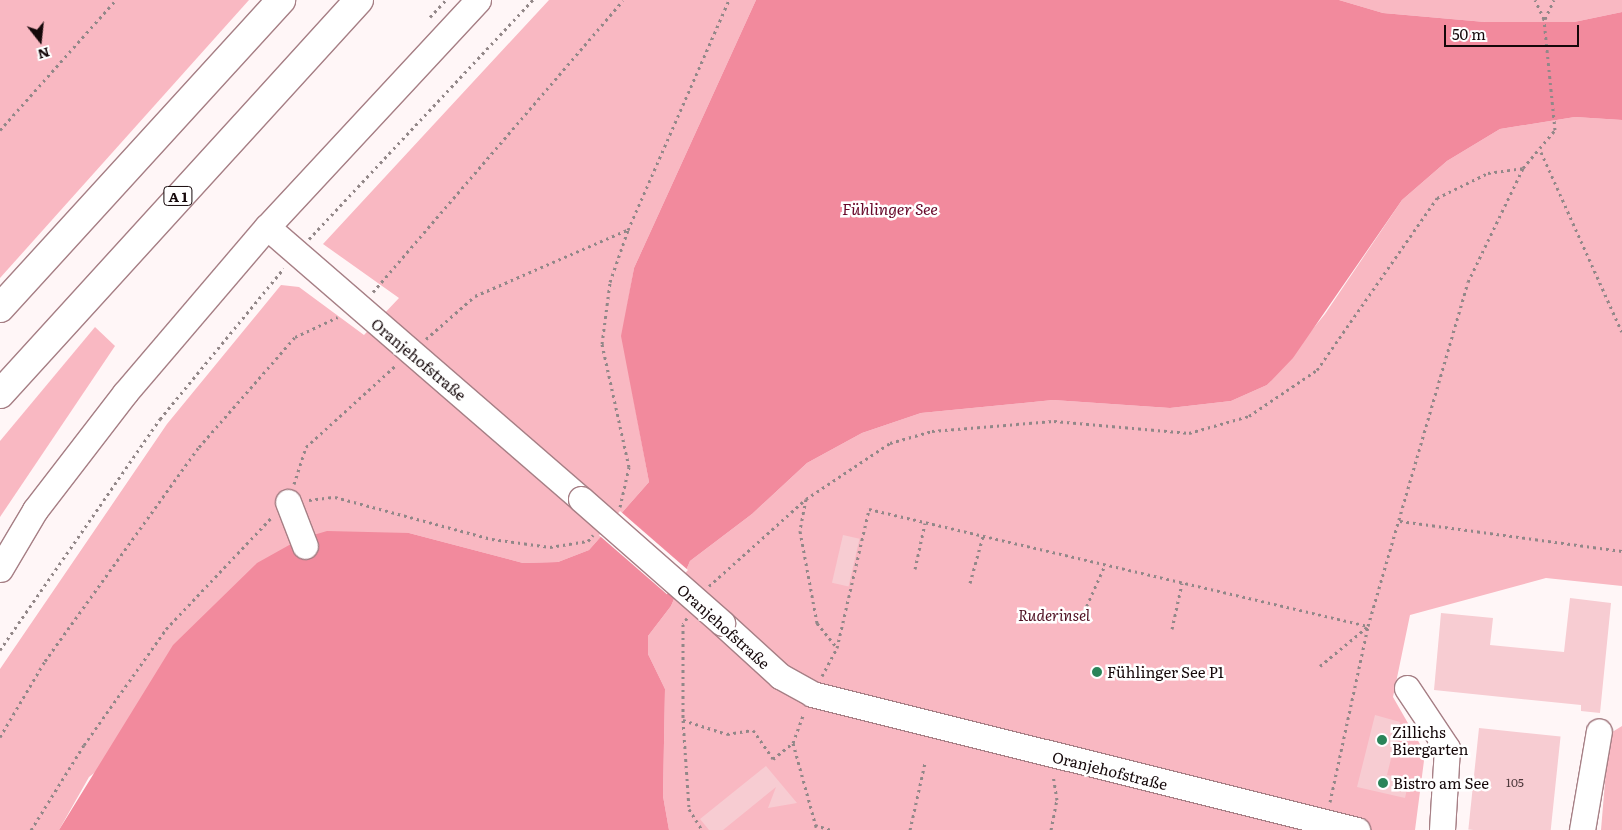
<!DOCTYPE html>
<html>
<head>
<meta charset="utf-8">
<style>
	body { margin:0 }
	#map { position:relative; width:1622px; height:830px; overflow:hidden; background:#fff6f7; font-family:Literata,serif }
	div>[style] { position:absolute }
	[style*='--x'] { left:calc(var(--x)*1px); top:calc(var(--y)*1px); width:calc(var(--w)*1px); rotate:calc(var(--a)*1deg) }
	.green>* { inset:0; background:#f9b8c2 }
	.water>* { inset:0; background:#f28a9d }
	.pier>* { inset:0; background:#fff6f7; transform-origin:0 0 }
	.building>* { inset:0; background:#f7ccd2; transform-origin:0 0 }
	.path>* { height:3px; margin-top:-1.5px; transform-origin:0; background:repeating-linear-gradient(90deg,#928788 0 2.5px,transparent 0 6.5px) }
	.roads { filter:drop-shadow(1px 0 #a67f85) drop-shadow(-1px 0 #a67f85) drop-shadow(0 1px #a67f85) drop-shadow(0 -1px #a67f85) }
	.minor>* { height:25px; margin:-12.5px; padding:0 12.5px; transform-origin:12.5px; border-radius:12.5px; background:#fff }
	.highway>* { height:28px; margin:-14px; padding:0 14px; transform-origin:14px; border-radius:14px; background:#fff }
	.bridges { filter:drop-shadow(1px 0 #a67f85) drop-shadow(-1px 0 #a67f85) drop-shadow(0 1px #a67f85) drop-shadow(0 -1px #a67f85) }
	.minor-bridge>* { height:25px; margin:-12.5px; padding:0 12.5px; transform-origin:12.5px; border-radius:12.5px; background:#fff }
	.dots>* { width:14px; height:14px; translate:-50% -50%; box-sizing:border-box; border:2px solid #fff; border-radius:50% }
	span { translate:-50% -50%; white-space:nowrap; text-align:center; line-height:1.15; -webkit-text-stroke:5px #fff; paint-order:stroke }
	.number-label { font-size:12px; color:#4e393c }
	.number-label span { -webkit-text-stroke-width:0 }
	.shield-label span { padding:1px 4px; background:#fff; border:1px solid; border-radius:4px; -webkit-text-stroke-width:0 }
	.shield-label { font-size:14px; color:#15080a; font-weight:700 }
	.street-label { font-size:15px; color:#15080a }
	.park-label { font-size:15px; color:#4d0d20; font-style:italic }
	.poi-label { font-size:15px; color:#15080a }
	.left { translate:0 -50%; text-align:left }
	.water-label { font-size:16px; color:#660628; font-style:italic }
	.north { position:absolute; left:15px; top:15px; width:50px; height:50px; -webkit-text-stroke:4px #fff; paint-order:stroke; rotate:164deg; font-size:14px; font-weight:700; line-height:20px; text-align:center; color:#15080a }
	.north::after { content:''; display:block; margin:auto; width:18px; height:22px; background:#15080a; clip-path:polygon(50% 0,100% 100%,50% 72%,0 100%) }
	.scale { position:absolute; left:1444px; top:25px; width:135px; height:22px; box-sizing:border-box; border:2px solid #15080a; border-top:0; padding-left:6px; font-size:15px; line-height:18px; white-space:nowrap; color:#15080a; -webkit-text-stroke:4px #fff; paint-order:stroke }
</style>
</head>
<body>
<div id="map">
	<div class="green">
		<i style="clip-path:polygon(0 0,249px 0,0 278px)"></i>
		<i style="clip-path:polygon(549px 0,756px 0,634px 268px,622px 336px,649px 482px,589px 550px,558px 562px,523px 563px,409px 533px,89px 777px,59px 830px,0 830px,0 669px,167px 424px,281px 285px,299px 287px,364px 335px,399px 298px,323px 244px)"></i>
		<i style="clip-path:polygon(1339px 0,1622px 0,1622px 12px,1574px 22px,1485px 22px,1383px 13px)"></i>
		<i style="clip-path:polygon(1575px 117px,1622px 120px,1622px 586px,1546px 578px,1410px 615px,1393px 697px,1425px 753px,1415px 830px,669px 830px,663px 796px,665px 689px,648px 654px,648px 636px,671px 606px,690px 561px,752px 514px,807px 463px,862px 433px,921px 413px,1053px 400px,1170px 408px,1231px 401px,1267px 385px,1325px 314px,1402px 200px,1447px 161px,1500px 129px)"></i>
		<i style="clip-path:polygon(95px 327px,115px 346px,0 517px,0 441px)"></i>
		<i style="clip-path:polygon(1622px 726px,1622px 830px,1601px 830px,1609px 734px)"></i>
	</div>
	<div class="water">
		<i style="clip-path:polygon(756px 0,1339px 0,1383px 13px,1485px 22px,1574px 22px,1622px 12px,1622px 120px,1575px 117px,1500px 129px,1447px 161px,1402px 200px,1293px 358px,1267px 385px,1231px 401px,1170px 408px,1053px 400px,921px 413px,862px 433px,807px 463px,752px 514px,690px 561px,671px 606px,648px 636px,648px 654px,665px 689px,663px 796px,669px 830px,59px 830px,173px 645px,257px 563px,300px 539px,327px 531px,409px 533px,523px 563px,558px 562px,589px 550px,649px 482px,621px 336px,634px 268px)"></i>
	</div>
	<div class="pier">
		<i style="left:620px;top:511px;width:90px;height:32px;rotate:41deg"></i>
	</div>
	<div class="building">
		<i style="left:843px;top:535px;width:17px;height:49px;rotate:13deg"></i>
		<i style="clip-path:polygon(1570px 598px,1611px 603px,1600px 713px,1581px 711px,1581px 705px,1434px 690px,1441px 613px,1493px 618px,1490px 645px,1564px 652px)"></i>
		<i style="clip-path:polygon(1375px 715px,1400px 722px,1387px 775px,1409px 780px,1405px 798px,1357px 787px)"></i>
		<i style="left:1479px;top:728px;width:82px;height:102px;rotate:6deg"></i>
		<i style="clip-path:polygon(766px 766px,797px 803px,768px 808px,776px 787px,723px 830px,709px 830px,700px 819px)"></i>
	</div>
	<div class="path">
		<i style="--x:430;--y:17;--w:23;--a:-47"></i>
		<i style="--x:1545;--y:19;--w:21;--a:-65"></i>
		<i style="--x:0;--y:130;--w:174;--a:-48.3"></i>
		<i style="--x:1541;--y:152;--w:197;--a:65.8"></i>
		<i style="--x:309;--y:239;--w:328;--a:-46.9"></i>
		<i style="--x:373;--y:292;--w:384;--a:-49.4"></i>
		<i style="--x:426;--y:339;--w:65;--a:-41.3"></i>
		<i style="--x:475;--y:296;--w:166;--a:-23.5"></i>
		<i style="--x:294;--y:484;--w:39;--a:-72"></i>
		<i style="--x:306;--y:447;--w:122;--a:-42.3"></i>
		<i style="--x:806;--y:499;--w:33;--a:101"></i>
		<i style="--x:800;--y:531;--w:94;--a:79.5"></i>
		<i style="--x:817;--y:623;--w:32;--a:51"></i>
		<i style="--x:309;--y:500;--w:26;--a:-7"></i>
		<i style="--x:335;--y:497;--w:163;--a:15"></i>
		<i style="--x:492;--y:539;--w:59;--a:7.9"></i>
		<i style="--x:550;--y:547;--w:38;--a:-9"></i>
		<i style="--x:588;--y:541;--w:8;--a:-50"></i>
		<i style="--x:620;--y:507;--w:41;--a:-77.3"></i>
		<i style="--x:629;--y:467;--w:126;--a:-102.4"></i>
		<i style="--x:602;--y:344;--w:63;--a:-82.6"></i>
		<i style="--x:610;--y:282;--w:55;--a:-70.9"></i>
		<i style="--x:628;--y:230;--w:251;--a:-66.3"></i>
		<i style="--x:1400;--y:521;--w:224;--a:7.7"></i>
		<i style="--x:915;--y:569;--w:47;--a:-77.7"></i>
		<i style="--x:970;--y:583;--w:49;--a:-74.5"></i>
		<i style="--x:709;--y:586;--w:130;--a:-41.9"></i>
		<i style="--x:806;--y:499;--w:101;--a:-33.7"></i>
		<i style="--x:890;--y:443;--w:44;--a:-15.9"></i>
		<i style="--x:932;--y:431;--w:122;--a:-4.7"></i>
		<i style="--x:1054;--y:421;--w:136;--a:5.1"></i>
		<i style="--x:1189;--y:433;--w:62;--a:-15.8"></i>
		<i style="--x:1249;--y:416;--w:82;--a:-34.1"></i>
		<i style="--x:1317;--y:370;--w:210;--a:-55.1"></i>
		<i style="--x:1437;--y:198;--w:57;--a:-26.1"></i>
		<i style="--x:1488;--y:173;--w:35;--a:-8"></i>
		<i style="--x:1084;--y:612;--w:51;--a:-65.9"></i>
		<i style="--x:687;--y:618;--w:7;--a:124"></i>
		<i style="--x:683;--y:624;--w:96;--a:90"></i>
		<i style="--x:683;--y:720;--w:89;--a:86.1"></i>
		<i style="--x:689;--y:809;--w:25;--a:58"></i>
		<i style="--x:1172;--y:629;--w:47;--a:-77.7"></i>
		<i style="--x:0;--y:650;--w:281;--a:-55.3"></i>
		<i style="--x:160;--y:419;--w:195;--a:-50.6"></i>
		<i style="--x:1320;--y:666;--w:61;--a:-39.7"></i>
		<i style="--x:822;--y:676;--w:32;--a:-62"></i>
		<i style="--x:837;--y:648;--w:143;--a:-77"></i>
		<i style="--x:869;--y:509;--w:513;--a:13.2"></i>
		<i style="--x:683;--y:720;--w:46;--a:17.7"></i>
		<i style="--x:727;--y:734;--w:26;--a:-9"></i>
		<i style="--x:753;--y:730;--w:35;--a:55"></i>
		<i style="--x:773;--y:759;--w:26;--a:-39"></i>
		<i style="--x:793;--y:743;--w:32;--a:-70"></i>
		<i style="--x:0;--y:737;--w:88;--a:-59.4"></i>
		<i style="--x:45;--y:661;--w:264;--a:-54.3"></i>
		<i style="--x:199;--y:447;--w:146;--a:-48.9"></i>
		<i style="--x:295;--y:337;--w:47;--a:-24.9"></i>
		<i style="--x:793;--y:743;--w:90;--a:74.6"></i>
		<i style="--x:1330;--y:802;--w:180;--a:-77.8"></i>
		<i style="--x:1368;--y:626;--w:358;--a:-73.8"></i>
		<i style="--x:1468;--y:282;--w:127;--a:-64.2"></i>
		<i style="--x:1523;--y:168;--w:50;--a:-49.9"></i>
		<i style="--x:1555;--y:130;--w:112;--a:-95.7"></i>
		<i style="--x:1544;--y:19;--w:21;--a:-115"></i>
		<i style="--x:815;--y:825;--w:17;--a:17"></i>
		<i style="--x:31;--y:830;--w:100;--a:-58.1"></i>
		<i style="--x:84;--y:745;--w:142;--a:-54.7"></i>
		<i style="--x:166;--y:629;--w:154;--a:-46.6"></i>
		<i style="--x:910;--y:830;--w:69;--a:-77.4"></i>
		<i style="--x:1051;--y:830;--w:31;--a:-79"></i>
		<i style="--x:1057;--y:800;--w:25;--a:-99"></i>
	</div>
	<div class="roads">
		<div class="minor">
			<i style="--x:267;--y:227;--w:415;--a:40.9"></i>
			<i style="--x:288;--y:502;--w:47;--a:68.9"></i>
			<i style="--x:0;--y:569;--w:69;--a:-59.3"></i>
			<i style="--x:35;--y:510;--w:148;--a:-52.4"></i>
			<i style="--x:125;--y:393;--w:218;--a:-49.5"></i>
			<i style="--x:267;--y:227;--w:310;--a:-47.1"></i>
			<i style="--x:722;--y:623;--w:79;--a:42.4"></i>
			<i style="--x:780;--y:676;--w:37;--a:29"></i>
			<i style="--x:812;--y:694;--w:562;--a:14.01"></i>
			<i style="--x:1407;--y:688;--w:72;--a:56.3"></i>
			<i style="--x:1447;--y:748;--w:82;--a:93.5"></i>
			<i style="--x:1582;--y:830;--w:100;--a:-80.3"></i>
		</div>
		<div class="highway">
			<i style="--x:0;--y:308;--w:417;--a:-47.6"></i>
			<i style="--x:0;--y:394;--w:533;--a:-47.66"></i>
		</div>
	</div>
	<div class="bridges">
		<div class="minor-bridge">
			<i style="--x:581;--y:499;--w:188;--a:41.3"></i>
		</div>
	</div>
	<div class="dots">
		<i style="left:1097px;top:672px;background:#2a8459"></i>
		<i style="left:1382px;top:740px;background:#2a8459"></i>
		<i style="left:1383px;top:783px;background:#2a8459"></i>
	</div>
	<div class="number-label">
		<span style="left:1515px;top:783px">105</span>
	</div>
	<div class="shield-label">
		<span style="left:178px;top:196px">A 1</span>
	</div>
	<div class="street-label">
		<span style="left:419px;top:359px;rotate:40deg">Oranjehofstraße</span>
		<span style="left:724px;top:626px;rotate:42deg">Oranjehofstraße</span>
		<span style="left:1110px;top:770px;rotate:14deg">Oranjehofstraße</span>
	</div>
	<div class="park-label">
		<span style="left:1054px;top:615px">Ruderinsel</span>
	</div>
	<div class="poi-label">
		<span class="left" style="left:1107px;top:672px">Fühlinger See P1</span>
		<span class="left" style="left:1392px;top:740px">Zillichs<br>Biergarten</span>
		<span class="left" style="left:1393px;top:783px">Bistro am See</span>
	</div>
	<div class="water-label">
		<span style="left:890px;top:208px">Fühlinger See</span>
	</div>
	<div class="north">N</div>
	<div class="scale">50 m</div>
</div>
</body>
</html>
